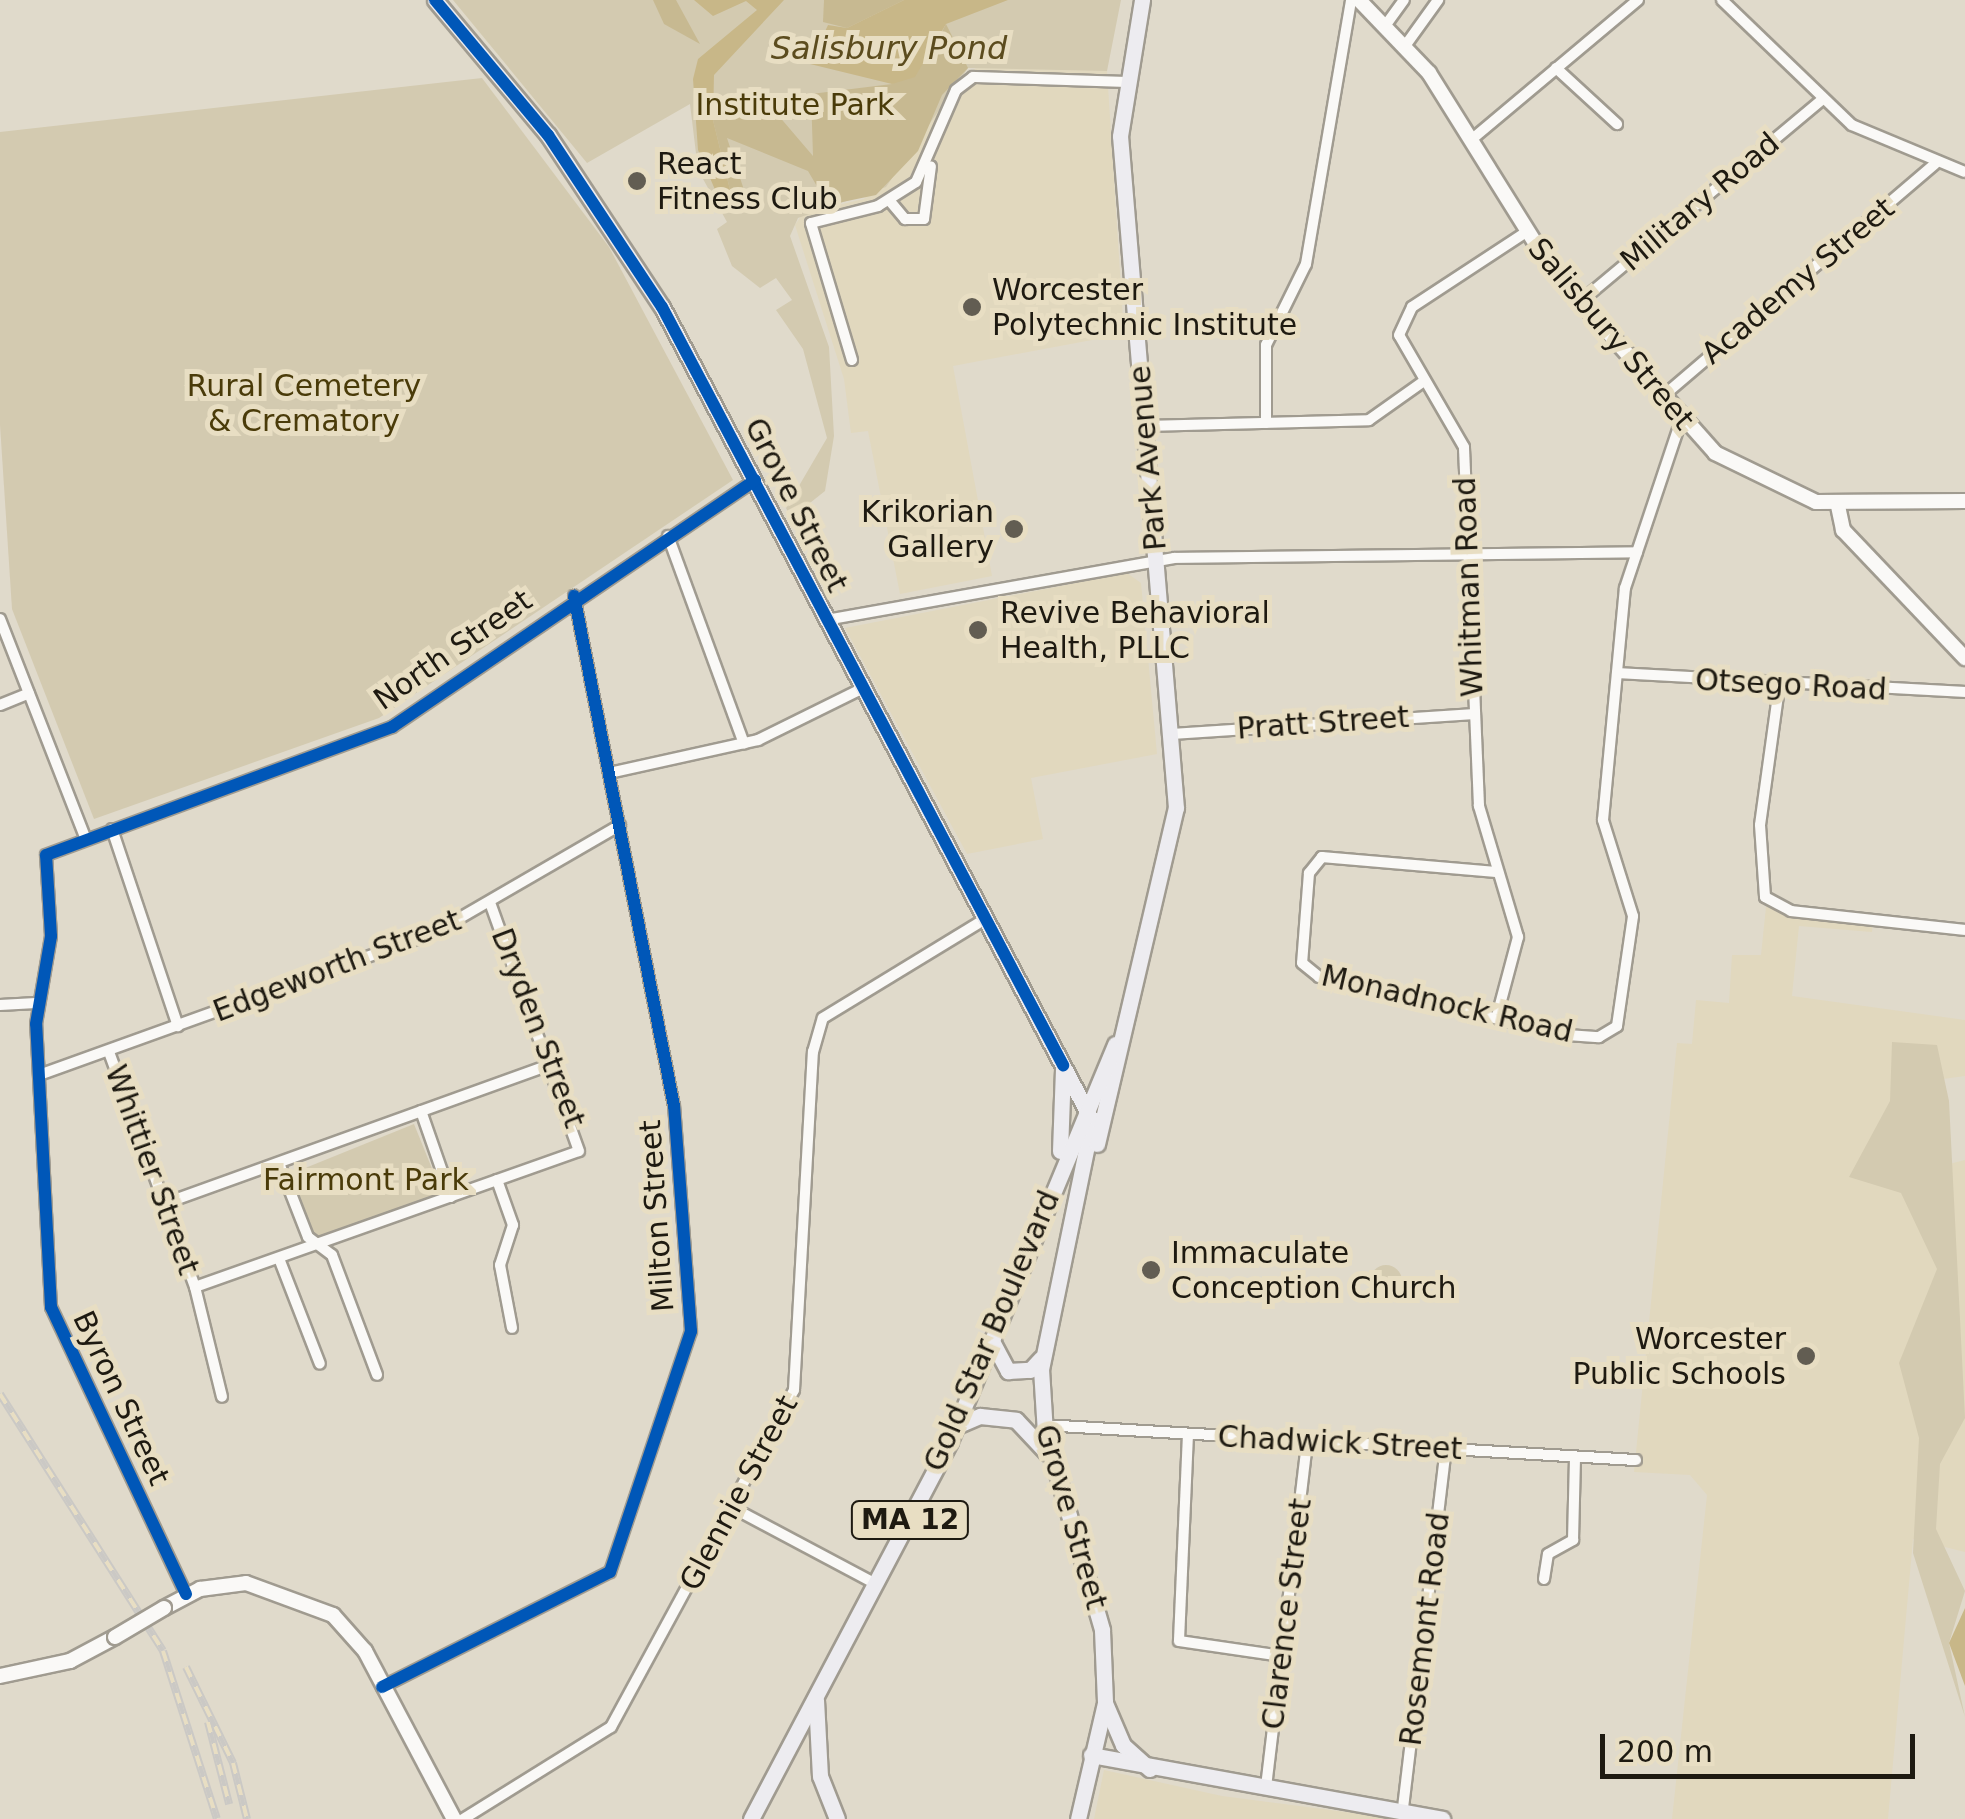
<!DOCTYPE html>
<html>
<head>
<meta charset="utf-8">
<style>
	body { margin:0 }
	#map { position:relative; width:1965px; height:1819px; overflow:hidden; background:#e0dacb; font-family:"DejaVu Sans",sans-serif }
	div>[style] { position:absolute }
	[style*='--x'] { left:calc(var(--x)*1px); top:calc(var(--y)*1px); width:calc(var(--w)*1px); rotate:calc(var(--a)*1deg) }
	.built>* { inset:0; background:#e1d8be }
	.green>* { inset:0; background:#d3cab0; transform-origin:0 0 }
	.round { border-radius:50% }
	.forest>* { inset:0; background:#c7b991 }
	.water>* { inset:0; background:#c8b788 }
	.roads { filter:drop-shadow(2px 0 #a09b90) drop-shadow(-2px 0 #a09b90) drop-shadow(0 2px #a09b90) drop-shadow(0 -2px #a09b90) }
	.minor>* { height:10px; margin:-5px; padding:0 5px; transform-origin:5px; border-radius:5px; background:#faf9f7 }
	.secondary>* { height:14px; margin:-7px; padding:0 7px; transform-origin:7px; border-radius:7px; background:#faf9f7 }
	.primary>* { height:15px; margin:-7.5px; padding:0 7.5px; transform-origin:7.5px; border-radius:7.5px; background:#edecf0 }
	.rail>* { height:8px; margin-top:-4px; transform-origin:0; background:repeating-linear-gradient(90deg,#e8dec3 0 11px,#cbc9c5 0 22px); box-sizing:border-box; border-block:2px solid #cbc9c5 }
	.bridges { filter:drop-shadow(2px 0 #a09b90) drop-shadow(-2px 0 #a09b90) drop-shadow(0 2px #a09b90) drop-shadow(0 -2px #a09b90) }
	.secondary-bridge>* { height:14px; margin:-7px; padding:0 7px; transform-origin:7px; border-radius:7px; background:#faf9f7 }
	.cycleway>* { height:12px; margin:-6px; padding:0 6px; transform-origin:6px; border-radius:6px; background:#0057b8 }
	.dots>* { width:28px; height:28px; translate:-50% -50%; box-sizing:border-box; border:5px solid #e8dec3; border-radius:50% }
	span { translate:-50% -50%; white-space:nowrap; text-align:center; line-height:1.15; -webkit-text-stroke:10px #e8dec3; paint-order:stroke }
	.shield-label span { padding:2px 8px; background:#e8dec3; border:2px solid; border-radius:8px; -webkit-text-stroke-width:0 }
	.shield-label { font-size:28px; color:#1e1a11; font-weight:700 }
	.park-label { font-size:30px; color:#4a3b09 }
	.poi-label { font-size:30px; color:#1e1a11 }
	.left { translate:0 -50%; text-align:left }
	.right { translate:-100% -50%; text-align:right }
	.street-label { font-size:30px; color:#1e1a11 }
	.water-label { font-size:32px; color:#5c4c1e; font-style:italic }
	.scale { position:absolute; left:1600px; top:1734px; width:315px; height:45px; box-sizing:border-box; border:5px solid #1e1a11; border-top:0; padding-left:12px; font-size:30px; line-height:35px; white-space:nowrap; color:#1e1a11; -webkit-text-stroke:8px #e8dec3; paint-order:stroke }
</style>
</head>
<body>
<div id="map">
	<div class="built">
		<i style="clip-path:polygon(990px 62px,1107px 71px,1124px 334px,953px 366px,992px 576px,900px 594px,868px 431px,851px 433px,844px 379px,795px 225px,803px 213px,864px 199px,952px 79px)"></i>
		<i style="clip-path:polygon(1127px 573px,1141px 583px,1157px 754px,1031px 778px,1043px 839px,967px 854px,845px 628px)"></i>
		<i style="clip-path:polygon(1766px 907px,1873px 921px,1872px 932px,1799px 926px,1792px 996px,1965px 1020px,1965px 1076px,1936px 1080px,1949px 1164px,1965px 1160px,1965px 1552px,1913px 1539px,1888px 1819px,1672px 1819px,1707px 1495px,1690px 1475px,1634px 1472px,1677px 1043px,1692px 1044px,1696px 1000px,1729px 1003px,1732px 955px,1761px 955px)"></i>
		<i style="clip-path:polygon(1104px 1770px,1222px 1796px,1400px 1819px,1094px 1819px)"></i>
	</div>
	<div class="green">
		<i style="clip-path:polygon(453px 0,1121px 0,1107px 71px,968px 68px,886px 187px,798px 218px,790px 236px,829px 347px,834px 436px,825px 491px,791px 518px,786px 508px,827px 438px,803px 349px,776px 310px,792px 300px,776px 278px,760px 288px,732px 266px,717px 229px,727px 222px,698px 170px,690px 104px,587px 163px)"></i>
		<i style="clip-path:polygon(482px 78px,609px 247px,733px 480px,379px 718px,94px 819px,12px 609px,0 425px,0 132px)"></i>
		<i style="clip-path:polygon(1892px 1042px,1937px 1045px,1949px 1101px,1965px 1418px,1940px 1464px,1936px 1529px,1965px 1591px,1949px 1643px,1965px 1717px,1913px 1553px,1919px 1438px,1899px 1363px,1937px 1269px,1901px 1193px,1849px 1177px,1890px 1101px)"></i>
		<i style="left:414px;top:1124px;width:75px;height:134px;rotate:68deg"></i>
		<i class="round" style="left:1370px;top:1265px;width:32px;height:32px"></i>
	</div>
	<div class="forest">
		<i style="clip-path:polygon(653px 0,676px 0,700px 44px,664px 24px)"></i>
		<i style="clip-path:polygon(824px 0,904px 0,847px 28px,823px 22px)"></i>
		<i style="clip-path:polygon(946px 24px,968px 68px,942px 95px,918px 151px,876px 195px,828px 205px,808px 171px,727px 138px,744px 190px,731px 194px,713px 120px,772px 108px,813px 156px,811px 94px,892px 84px,928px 59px)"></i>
	</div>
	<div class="water">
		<i style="clip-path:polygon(694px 0,784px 0,714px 75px,713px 120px,731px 194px,719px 199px,698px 150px,693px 79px,698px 59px,757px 10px,746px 1px,713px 16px)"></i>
		<i style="clip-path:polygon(904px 0,1008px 0,946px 24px,915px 77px,892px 84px,810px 64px,828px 25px,847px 28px)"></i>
		<i style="clip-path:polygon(1965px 1608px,1965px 1686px,1949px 1643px)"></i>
	</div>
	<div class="roads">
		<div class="minor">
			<i style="--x:1722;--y:0;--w:180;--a:43.9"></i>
			<i style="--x:1852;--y:125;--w:122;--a:22.6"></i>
			<i style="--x:1385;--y:26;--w:32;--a:-54"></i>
			<i style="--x:1405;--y:46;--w:57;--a:-54.3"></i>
			<i style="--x:1556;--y:68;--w:83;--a:42.6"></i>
			<i style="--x:1471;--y:140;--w:218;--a:-40"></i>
			<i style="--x:889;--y:200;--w:25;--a:50"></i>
			<i style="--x:905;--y:219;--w:19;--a:0"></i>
			<i style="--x:924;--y:219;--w:53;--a:-82.5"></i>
			<i style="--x:1580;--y:302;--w:313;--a:-39.9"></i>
			<i style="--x:852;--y:360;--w:143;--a:-106.7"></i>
			<i style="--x:811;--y:223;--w:69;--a:-14.2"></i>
			<i style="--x:878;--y:206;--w:45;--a:-32.3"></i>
			<i style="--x:916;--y:182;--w:100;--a:-66.5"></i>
			<i style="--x:956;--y:90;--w:21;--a:-37"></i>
			<i style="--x:973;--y:77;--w:149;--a:1.9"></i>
			<i style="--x:1662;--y:397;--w:359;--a:-40.5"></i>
			<i style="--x:1266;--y:423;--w:78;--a:-90"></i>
			<i style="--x:1266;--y:345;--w:90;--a:-63.7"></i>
			<i style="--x:1306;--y:264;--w:268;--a:-80.3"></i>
			<i style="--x:1145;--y:426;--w:224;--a:-1.5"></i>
			<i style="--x:1369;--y:420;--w:67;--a:-35.3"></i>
			<i style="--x:668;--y:536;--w:221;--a:69.9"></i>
			<i style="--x:0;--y:619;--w:234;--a:68.7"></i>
			<i style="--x:826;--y:620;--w:353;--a:-10.1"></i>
			<i style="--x:1174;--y:558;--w:463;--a:-0.7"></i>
			<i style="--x:1617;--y:673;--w:349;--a:3.1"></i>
			<i style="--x:1779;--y:688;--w:138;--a:97.9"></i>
			<i style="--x:1760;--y:825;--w:72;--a:86"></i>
			<i style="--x:1765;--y:897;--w:30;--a:28"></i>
			<i style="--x:1791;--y:911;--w:175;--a:6.2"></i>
			<i style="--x:0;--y:705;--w:31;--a:-22"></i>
			<i style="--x:1173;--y:734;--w:301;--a:-3.8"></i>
			<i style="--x:609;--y:773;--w:153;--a:-12.5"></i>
			<i style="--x:758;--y:740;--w:117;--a:-26.3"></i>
			<i style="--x:112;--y:829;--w:208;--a:71.5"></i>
			<i style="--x:1496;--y:872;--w:175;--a:-175.1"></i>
			<i style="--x:1322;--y:857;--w:21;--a:129"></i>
			<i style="--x:1309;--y:873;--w:90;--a:94.4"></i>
			<i style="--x:1302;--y:963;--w:22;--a:39"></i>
			<i style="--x:1319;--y:977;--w:255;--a:13.2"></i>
			<i style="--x:1567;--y:1035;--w:32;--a:4"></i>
			<i style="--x:1599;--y:1037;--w:21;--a:-31"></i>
			<i style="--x:1617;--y:1026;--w:111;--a:-81.7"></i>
			<i style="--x:1633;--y:916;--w:101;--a:-107.4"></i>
			<i style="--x:1603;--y:820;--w:233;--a:-84.6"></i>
			<i style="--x:1625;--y:588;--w:176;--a:-71.5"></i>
			<i style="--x:0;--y:1005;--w:36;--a:-3"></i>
			<i style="--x:1497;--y:1016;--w:82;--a:-75.1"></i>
			<i style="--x:1518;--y:937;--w:137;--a:-106.6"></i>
			<i style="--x:1479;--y:806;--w:359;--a:-92.4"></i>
			<i style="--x:1464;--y:447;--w:129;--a:-120.1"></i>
			<i style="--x:1399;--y:335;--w:31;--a:-65"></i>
			<i style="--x:1412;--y:307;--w:136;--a:-33.3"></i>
			<i style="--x:109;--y:1052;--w:250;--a:69.9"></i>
			<i style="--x:195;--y:1287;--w:113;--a:76.2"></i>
			<i style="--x:39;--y:1075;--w:420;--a:-19.8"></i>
			<i style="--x:434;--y:933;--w:215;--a:-30.1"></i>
			<i style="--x:421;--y:1111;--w:91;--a:70.8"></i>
			<i style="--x:279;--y:1163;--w:79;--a:68.6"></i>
			<i style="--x:308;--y:1237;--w:30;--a:37"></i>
			<i style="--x:332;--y:1255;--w:128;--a:69.4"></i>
			<i style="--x:497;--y:1180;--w:48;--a:70.4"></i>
			<i style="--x:513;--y:1225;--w:42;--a:108"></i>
			<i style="--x:500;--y:1265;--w:64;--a:79.2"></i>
			<i style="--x:166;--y:1203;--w:411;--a:-19.8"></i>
			<i style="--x:280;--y:1261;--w:110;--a:68.8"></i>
			<i style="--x:195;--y:1287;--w:407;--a:-19.5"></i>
			<i style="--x:579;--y:1151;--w:261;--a:-109.7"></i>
			<i style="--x:1043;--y:1425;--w:594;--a:3.38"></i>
			<i style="--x:1188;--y:1434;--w:207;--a:92.5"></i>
			<i style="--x:1179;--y:1641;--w:104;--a:8.3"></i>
			<i style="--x:733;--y:1508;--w:162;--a:28"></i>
			<i style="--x:1544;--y:1579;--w:25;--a:-81"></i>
			<i style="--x:1548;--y:1554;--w:29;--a:-29"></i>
			<i style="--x:1573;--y:1540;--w:83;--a:-88.6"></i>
			<i style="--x:186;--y:1594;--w:317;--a:-115.2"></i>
			<i style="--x:51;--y:1307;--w:283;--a:-93"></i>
			<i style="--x:36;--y:1024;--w:89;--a:-80.3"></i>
			<i style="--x:51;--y:936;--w:81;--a:-93.5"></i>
			<i style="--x:46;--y:855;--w:369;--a:-20.3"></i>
			<i style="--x:392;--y:727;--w:439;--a:-34.2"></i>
			<i style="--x:382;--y:1687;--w:255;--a:-26.8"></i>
			<i style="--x:610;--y:1572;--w:254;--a:-71.4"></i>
			<i style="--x:691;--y:1331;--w:226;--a:-94.3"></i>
			<i style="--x:674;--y:1106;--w:520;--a:-101.09"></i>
			<i style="--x:1266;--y:1787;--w:348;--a:-83.2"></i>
			<i style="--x:1403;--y:1808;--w:361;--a:-83.2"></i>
			<i style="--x:463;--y:1819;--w:174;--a:-31.9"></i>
			<i style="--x:611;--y:1727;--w:383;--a:-61.5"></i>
			<i style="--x:794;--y:1390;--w:339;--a:-86.8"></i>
			<i style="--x:813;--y:1052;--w:35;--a:-74"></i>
			<i style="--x:823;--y:1018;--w:192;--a:-31.4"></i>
		</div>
		<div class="secondary">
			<i style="--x:1359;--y:0;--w:101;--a:46.2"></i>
			<i style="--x:1429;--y:73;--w:230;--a:58"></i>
			<i style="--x:1551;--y:268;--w:247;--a:48.4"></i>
			<i style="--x:1715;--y:453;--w:112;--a:25.9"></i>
			<i style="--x:1816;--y:502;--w:149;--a:-0.4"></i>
			<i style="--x:1838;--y:506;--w:25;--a:78"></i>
			<i style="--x:1843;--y:530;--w:177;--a:46.4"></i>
			<i style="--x:164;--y:1608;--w:41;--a:-27.8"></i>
			<i style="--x:200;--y:1589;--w:46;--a:-7.4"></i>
			<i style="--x:246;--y:1583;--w:93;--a:20.2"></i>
			<i style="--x:333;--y:1615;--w:48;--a:48.4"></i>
			<i style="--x:365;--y:1651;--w:190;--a:62.1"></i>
			<i style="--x:0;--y:1676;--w:72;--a:-12.1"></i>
			<i style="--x:70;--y:1661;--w:51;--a:-28.1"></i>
		</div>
		<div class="primary">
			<i style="--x:435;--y:0;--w:176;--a:50.1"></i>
			<i style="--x:548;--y:135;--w:206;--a:56.5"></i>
			<i style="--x:662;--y:307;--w:921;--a:62.15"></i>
			<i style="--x:1092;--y:1121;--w:253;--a:101.6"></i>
			<i style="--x:1041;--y:1369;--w:63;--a:86.4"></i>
			<i style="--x:1045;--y:1432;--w:206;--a:73.9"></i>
			<i style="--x:1102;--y:1630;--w:73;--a:87.6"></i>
			<i style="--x:1105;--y:1703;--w:119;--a:103.1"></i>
			<i style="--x:1097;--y:1144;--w:345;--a:-76.8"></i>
			<i style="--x:1176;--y:808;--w:674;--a:-94.76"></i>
			<i style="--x:1120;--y:136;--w:138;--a:-80.8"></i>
			<i style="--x:1060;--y:1151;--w:82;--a:-87.9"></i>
			<i style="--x:993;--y:1343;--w:32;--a:62"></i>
			<i style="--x:1008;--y:1371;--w:22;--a:-3"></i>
			<i style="--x:1030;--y:1370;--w:16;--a:-47"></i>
			<i style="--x:956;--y:1426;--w:26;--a:-23"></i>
			<i style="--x:980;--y:1416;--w:36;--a:6"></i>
			<i style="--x:1016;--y:1420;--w:45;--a:46.8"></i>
			<i style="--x:816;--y:1700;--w:76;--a:87"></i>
			<i style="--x:820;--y:1776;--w:46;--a:68.4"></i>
			<i style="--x:1105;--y:1703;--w:46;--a:66.8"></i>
			<i style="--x:1123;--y:1745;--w:36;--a:42"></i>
			<i style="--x:1091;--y:1755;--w:357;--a:10.3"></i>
			<i style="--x:751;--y:1819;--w:427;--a:-62.2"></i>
			<i style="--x:950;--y:1441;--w:430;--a:-67.4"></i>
		</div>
	</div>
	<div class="rail">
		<i style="--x:0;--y:1394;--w:304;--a:57.6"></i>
		<i style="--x:163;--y:1651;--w:176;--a:72.2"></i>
		<i style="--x:186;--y:1667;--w:107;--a:63.9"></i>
		<i style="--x:233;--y:1763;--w:58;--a:76"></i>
		<i style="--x:208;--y:1722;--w:85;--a:75.6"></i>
	</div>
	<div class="bridges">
		<div class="secondary-bridge">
			<i style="--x:115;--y:1637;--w:57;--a:-30.6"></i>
		</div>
	</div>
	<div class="cycleway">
		<i style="--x:435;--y:0;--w:176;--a:50.1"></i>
		<i style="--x:548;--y:135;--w:206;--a:56.5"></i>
		<i style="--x:662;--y:307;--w:858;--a:62.12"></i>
		<i style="--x:186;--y:1594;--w:317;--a:-115.2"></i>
		<i style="--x:51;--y:1307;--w:283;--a:-93"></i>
		<i style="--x:36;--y:1024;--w:89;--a:-80.3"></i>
		<i style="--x:51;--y:936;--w:81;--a:-93.5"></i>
		<i style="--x:46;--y:855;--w:369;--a:-20.3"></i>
		<i style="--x:392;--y:727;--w:439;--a:-34.2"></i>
		<i style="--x:382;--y:1687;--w:255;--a:-26.8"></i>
		<i style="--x:610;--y:1572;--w:254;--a:-71.4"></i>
		<i style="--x:691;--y:1331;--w:226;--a:-94.3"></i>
		<i style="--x:674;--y:1106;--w:520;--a:-101.09"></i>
	</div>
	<div class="dots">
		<i style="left:637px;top:181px;background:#625d52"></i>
		<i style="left:972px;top:307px;background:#625d52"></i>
		<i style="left:1014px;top:529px;background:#625d52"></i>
		<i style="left:978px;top:630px;background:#625d52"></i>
		<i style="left:1151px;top:1270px;background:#625d52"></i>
		<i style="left:1806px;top:1356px;background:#625d52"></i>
	</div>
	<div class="shield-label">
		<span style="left:910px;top:1520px">MA 12</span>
	</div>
	<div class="park-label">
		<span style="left:795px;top:105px">Institute Park</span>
		<span style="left:304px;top:403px">Rural Cemetery<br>&amp; Crematory</span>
		<span style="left:366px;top:1180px">Fairmont Park</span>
	</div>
	<div class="poi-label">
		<span class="left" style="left:657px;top:181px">React<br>Fitness Club</span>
		<span class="left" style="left:992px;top:307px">Worcester<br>Polytechnic Institute</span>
		<span class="right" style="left:994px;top:529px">Krikorian<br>Gallery</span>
		<span class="left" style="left:1000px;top:630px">Revive Behavioral<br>Health, PLLC</span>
		<span class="left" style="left:1171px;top:1270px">Immaculate<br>Conception Church</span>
		<span class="right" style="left:1786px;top:1356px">Worcester<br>Public Schools</span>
	</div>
	<div class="street-label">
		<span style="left:1700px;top:202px;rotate:-40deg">Military Road</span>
		<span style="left:1798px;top:281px;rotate:-40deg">Academy Street</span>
		<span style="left:1611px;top:334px;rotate:50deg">Salisbury Street</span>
		<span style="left:1148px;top:458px;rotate:-95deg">Park Avenue</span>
		<span style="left:796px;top:505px;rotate:63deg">Grove Street</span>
		<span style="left:1469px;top:587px;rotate:-92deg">Whitman Road</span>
		<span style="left:453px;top:650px;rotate:-35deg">North Street</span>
		<span style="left:1791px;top:685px;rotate:3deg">Otsego Road</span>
		<span style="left:1323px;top:723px;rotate:-4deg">Pratt Street</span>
		<span style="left:337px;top:966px;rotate:-21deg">Edgeworth Street</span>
		<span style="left:1447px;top:1004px;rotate:13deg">Monadnock Road</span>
		<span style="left:538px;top:1028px;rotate:69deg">Dryden Street</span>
		<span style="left:152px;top:1170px;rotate:70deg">Whittier Street</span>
		<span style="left:657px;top:1216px;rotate:-94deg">Milton Street</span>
		<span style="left:992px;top:1331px;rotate:-67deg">Gold Star Boulevard</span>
		<span style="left:121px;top:1398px;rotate:65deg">Byron Street</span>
		<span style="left:1340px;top:1443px;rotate:3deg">Chadwick Street</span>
		<span style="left:739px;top:1493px;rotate:-62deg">Glennie Street</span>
		<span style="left:1071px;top:1517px;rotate:74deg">Grove Street</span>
		<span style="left:1287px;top:1614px;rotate:-83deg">Clarence Street</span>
		<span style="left:1425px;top:1629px;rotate:-83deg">Rosemont Road</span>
	</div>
	<div class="water-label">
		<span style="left:889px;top:48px">Salisbury Pond</span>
	</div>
	<div class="scale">200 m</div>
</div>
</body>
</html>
